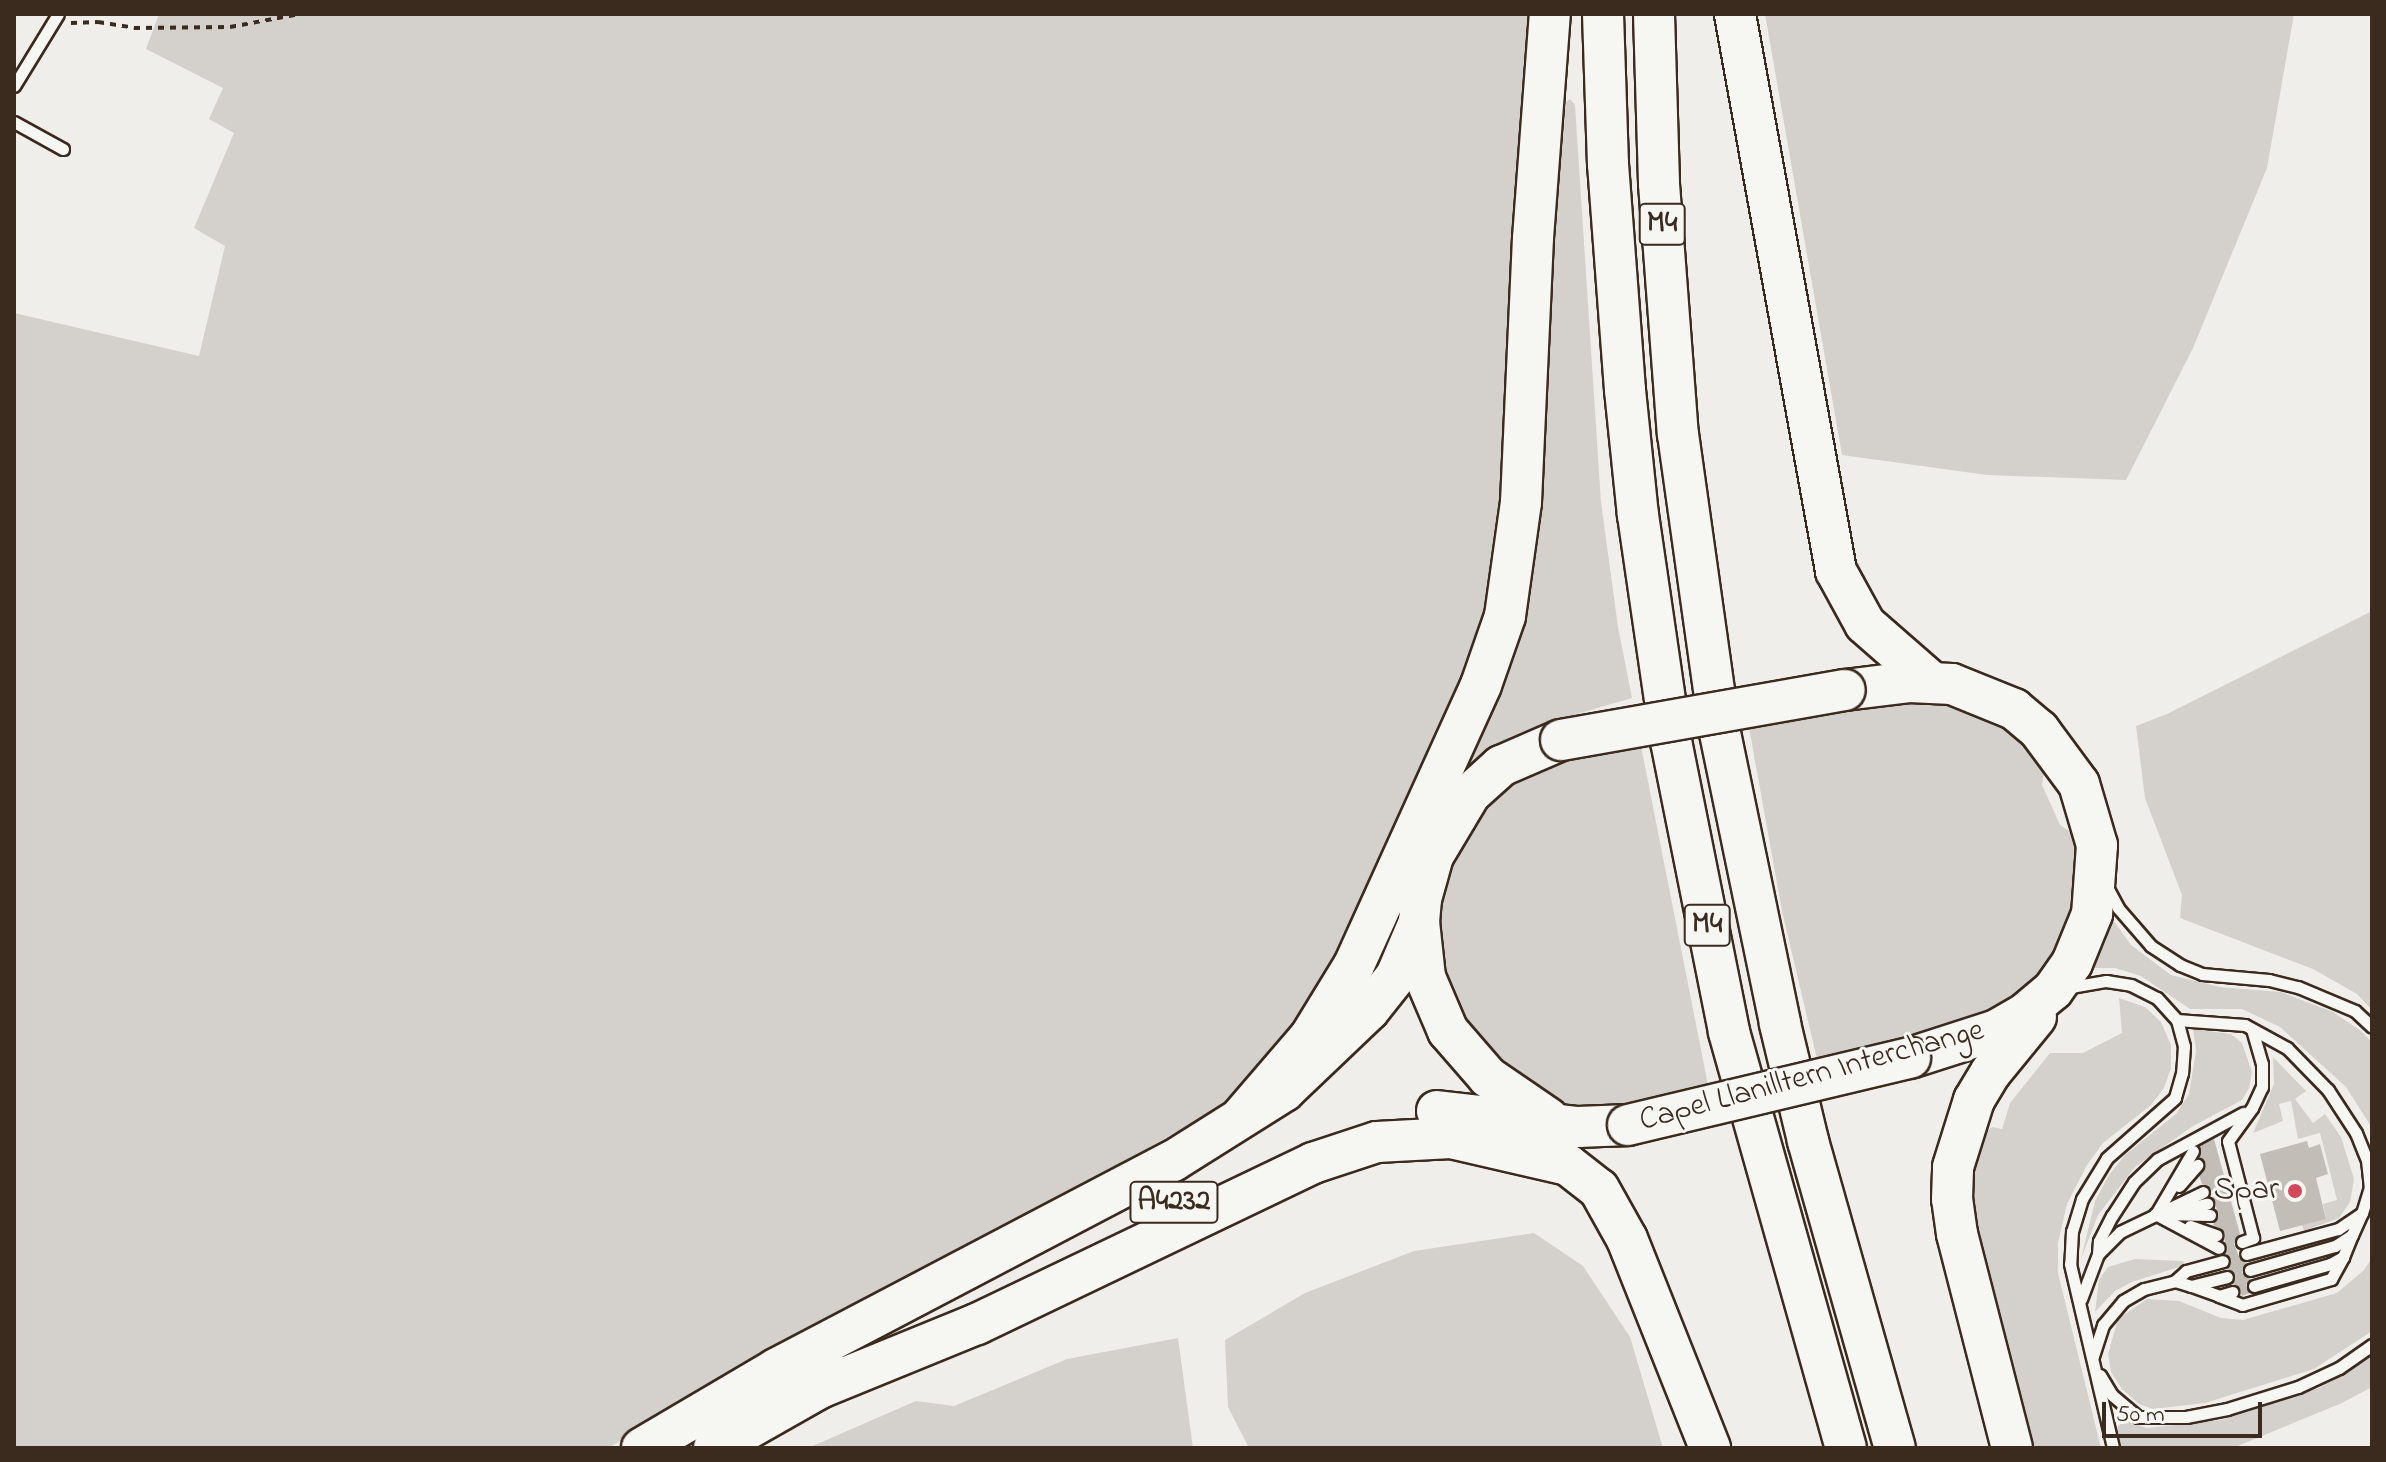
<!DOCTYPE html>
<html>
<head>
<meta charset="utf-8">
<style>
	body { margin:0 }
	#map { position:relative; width:2386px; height:1462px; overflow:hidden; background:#efeeea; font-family:"Indie Flower",sans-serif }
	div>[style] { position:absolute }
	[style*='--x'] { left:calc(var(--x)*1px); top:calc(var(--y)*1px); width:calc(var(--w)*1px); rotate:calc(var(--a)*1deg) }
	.green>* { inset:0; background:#d4d1cc }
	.building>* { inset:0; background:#c2bdb7 }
	.path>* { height:4px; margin-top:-2px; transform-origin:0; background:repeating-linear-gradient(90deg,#3b2a1e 0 6px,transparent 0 12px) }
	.roads { filter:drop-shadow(2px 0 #3b2a1e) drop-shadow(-2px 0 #3b2a1e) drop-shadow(0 2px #3b2a1e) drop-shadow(0 -2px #3b2a1e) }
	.lane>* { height:11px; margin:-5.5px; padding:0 5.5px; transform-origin:5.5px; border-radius:5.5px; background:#f6f6f2 }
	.highway>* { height:40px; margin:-20px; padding:0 20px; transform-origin:20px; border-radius:20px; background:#f6f6f2 }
	.bridges { filter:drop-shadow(2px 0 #3b2a1e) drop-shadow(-2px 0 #3b2a1e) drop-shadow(0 2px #3b2a1e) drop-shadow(0 -2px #3b2a1e) }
	.highway-bridge>* { height:40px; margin:-20px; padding:0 20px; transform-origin:20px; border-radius:20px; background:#f6f6f2 }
	.dots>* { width:22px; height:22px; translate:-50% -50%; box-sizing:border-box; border:4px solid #f6f6f2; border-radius:50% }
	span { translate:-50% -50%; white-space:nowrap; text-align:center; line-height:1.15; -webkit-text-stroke:6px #f6f6f2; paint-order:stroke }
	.shield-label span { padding:2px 6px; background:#f6f6f2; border:2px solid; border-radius:6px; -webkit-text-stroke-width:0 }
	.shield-label { font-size:30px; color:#3b2a1e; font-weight:700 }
	.street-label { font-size:32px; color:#3b2a1e }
	.poi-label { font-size:32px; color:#3b2a1e }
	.right { translate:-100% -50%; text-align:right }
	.frame { position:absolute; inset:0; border:16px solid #3b2a1e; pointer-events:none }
	.scale { position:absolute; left:2102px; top:1402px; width:160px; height:36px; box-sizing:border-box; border:4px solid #3b2a1e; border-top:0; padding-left:10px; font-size:24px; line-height:28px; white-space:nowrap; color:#3b2a1e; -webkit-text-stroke:6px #f6f6f2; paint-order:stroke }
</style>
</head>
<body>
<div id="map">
	<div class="green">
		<i style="clip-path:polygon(159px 14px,1534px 14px,1499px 536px,1484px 626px,1468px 672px,1329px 982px,1301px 1024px,1228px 1103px,1093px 1179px,907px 1275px,608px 1448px,14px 1448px,14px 313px,199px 356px,225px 246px,194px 228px,234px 133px,209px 119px,223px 88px,146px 49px)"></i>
		<i style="clip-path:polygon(1765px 14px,2294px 14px,2267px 168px,2193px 348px,2126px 480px,1987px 475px,1842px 455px)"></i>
		<i style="clip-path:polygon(1570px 99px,1575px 105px,1601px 502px,1618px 627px,1632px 698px,1556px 720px,1517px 738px,1461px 776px,1508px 654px,1560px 107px)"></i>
		<i style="clip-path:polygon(2372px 611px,2372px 1010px,2357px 994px,2313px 969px,2180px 918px,2182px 895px,2145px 798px,2136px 726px,2167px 714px)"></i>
		<i style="clip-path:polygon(1930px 696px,1973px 708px,2011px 730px,2045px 766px,2042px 785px,2060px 825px,2076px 836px,2079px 857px,2075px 905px,2058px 950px,2035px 983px,2002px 1011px,1817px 1059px,1782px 911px,1748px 722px)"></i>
		<i style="clip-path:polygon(1640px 741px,1708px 1085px,1609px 1110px,1576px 1107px,1558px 1101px,1515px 1074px,1467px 1025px,1443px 971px,1438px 909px,1448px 871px,1466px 832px,1504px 783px,1546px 761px)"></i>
		<i style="clip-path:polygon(2111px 917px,2131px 945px,2171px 975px,2220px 987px,2281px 992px,2333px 1012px,2361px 1031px,2372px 1042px,2372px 1128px,2346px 1087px,2280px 1027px,2242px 1009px,2190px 1009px,2141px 976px,2115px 968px,2091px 968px,2105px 943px)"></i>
		<i style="clip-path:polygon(2119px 998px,2145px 1007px,2161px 1022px,2171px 1045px,2171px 1068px,2164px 1088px,2151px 1105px,2103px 1143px,2087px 1165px,2067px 1204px,2058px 1243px,2058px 1273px,2101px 1448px,2027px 1448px,1982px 1270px,1970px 1197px,1976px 1141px,1992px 1127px,2002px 1129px,2010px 1103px,2050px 1053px,2083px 1053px,2122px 1033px)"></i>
		<i style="clip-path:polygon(2193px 1029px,2231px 1034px,2242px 1043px,2252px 1072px,2249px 1088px,2242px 1100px,2193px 1126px,2135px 1167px,2098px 1215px,2081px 1259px,2095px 1201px,2109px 1175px,2125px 1155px,2176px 1114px,2189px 1094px,2196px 1051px)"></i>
		<i style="clip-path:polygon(2273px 1057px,2306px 1091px,2295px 1099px,2313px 1123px,2325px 1114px,2341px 1137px,2354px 1179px,2350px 1202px,2339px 1218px,2304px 1231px,2302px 1225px,2326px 1218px,2323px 1204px,2337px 1200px,2320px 1133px,2298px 1139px,2291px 1101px,2279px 1104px,2283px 1121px,2253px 1133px,2274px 1084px)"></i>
		<i style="clip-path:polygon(1534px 1233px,1583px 1266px,1630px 1337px,1663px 1448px,1249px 1448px,1228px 1407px,1225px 1340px,1305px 1293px,1414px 1251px)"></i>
		<i style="clip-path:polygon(2372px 1258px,2372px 1331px,2314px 1369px,2205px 1403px,2153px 1409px,2139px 1404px,2122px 1389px,2111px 1372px,2108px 1354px,2118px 1319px,2147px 1299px,2179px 1301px,2221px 1318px,2243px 1320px,2337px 1293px,2364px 1270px)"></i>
		<i style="clip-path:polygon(2135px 1259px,2183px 1261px,2185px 1265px,2132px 1282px,2115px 1291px,2095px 1312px,2099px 1280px,2108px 1267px)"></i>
		<i style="clip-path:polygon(1178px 1338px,1193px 1448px,808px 1448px,916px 1401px,954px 1406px,1067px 1359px)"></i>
		<i style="clip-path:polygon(2372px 1352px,2372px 1387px,2342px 1403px,2233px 1448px,2122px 1448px,2117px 1429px,2123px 1420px,2147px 1428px,2222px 1420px,2319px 1388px,2347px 1373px)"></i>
	</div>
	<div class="building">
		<i style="clip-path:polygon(2214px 1139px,2240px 1234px,2234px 1244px,2240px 1259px,2247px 1262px,2242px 1273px,2251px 1278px,2246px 1285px,2250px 1293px,2242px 1296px,2238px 1286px,2232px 1284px,2234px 1272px,2226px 1269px,2231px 1260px,2226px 1253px,2224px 1233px,2213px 1225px,2218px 1214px,2211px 1189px,2202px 1184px,2199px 1175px,2205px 1166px,2199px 1157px,2200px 1146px)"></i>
		<i style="clip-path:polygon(2307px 1141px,2309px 1148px,2320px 1144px,2328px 1174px,2316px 1178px,2326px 1219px,2280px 1231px,2260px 1154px)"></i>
	</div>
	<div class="path">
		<i style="--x:71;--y:23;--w:27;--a:-2"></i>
		<i style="--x:98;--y:22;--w:36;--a:9"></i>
		<i style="--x:134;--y:28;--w:96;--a:-0.6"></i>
		<i style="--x:230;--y:27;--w:71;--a:-10.5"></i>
	</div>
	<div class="roads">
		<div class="lane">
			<i style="--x:14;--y:86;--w:84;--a:-58.6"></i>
			<i style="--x:14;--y:122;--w:56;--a:28.9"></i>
			<i style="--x:2107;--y:887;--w:24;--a:62"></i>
			<i style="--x:2118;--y:908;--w:50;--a:49"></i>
			<i style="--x:2151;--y:946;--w:35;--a:33"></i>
			<i style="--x:2180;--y:965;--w:24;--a:22"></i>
			<i style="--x:2202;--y:974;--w:67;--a:5.1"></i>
			<i style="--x:2269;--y:980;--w:30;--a:14"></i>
			<i style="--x:2298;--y:987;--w:62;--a:22.8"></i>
			<i style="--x:2355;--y:1011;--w:23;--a:43"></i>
			<i style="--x:2065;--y:988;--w:42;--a:-9.7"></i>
			<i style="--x:2106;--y:981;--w:25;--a:9"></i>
			<i style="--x:2131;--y:985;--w:29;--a:27"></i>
			<i style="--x:2157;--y:998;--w:30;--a:48"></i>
			<i style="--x:2177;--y:1020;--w:27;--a:75"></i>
			<i style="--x:2184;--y:1046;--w:27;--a:94"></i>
			<i style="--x:2182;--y:1073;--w:26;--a:106"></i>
			<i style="--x:2175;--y:1098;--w:91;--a:138.6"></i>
			<i style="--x:2107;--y:1158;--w:48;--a:121.4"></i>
			<i style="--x:2082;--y:1199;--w:34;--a:107"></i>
			<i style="--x:2072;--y:1231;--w:33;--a:93"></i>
			<i style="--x:2070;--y:1264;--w:189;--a:76.8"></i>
			<i style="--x:2177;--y:1020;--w:68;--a:4.2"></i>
			<i style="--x:2245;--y:1025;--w:48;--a:28.7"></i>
			<i style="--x:2287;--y:1048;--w:59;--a:45.7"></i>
			<i style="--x:2328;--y:1090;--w:51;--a:56.9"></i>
			<i style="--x:2356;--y:1133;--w:29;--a:68"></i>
			<i style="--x:2367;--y:1160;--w:27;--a:84"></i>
			<i style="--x:2370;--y:1187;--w:27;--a:107"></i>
			<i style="--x:2362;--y:1213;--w:29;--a:146"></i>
			<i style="--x:2338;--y:1229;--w:95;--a:164.8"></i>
			<i style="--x:2179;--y:1186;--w:28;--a:-49"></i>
			<i style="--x:2180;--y:1210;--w:28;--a:-13"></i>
			<i style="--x:2155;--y:1214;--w:72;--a:28"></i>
			<i style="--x:2156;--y:1214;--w:73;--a:-59.6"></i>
			<i style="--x:2160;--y:1214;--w:50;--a:1.1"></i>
			<i style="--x:2190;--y:1226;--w:28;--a:19"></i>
			<i style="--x:2242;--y:1242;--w:12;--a:-20"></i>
			<i style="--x:2253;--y:1238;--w:100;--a:-104.5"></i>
			<i style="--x:2228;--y:1141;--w:41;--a:-54"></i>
			<i style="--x:2252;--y:1108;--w:23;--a:-65"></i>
			<i style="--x:2262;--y:1087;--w:23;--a:-90"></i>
			<i style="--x:2262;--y:1064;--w:36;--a:-106"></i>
			<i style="--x:2098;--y:1254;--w:13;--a:-86"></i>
			<i style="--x:2099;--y:1241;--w:28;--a:-63"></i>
			<i style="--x:2112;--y:1216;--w:40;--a:-57.1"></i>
			<i style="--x:2134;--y:1182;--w:33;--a:-44"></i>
			<i style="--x:2158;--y:1159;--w:97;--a:-28.4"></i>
			<i style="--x:2250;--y:1270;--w:88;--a:-15.8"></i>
			<i style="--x:2335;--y:1246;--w:20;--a:-33"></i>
			<i style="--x:2352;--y:1235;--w:22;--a:-66"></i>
			<i style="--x:2175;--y:1281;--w:17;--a:17"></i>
			<i style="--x:2191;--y:1286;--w:37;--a:-14"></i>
			<i style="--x:2192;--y:1286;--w:29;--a:20"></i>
			<i style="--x:2219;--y:1296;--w:14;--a:-17"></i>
			<i style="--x:2254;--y:1286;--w:79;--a:-16.1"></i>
			<i style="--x:2330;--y:1264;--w:15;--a:-28"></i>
			<i style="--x:2343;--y:1257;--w:24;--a:-68"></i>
			<i style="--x:2219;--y:1296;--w:25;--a:21"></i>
			<i style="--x:2242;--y:1305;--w:93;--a:-16.3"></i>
			<i style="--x:2331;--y:1279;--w:25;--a:-61"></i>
			<i style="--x:2081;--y:1299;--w:48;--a:-69.3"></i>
			<i style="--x:2098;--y:1254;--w:31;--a:-45"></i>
			<i style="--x:2120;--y:1232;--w:92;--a:-25.7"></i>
			<i style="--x:2093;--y:1356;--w:33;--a:-72"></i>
			<i style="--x:2103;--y:1325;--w:31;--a:-50"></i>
			<i style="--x:2123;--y:1301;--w:24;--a:-30"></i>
			<i style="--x:2144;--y:1289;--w:32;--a:-14"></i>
			<i style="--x:2175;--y:1281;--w:15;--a:-42"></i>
			<i style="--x:2186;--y:1271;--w:38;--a:-15"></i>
			<i style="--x:2100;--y:1375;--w:23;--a:59"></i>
			<i style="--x:2112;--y:1395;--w:34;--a:40"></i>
			<i style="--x:2138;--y:1417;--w:48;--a:0"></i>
			<i style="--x:2186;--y:1417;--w:42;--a:-11"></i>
			<i style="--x:2227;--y:1409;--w:74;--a:-17.2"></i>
			<i style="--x:2298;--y:1387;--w:45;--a:-24.9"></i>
			<i style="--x:2339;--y:1368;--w:40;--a:-34.9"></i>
		</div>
		<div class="highway">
			<i style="--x:1603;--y:14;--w:150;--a:88.1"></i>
			<i style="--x:1608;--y:164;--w:227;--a:85.7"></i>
			<i style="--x:1625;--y:390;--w:126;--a:84.1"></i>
			<i style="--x:1638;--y:515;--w:228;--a:81.7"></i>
			<i style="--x:1671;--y:741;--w:297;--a:78.7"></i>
			<i style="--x:1729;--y:1032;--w:432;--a:74.3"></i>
			<i style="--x:1654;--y:14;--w:170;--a:88.3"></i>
			<i style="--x:1659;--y:184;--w:251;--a:85.7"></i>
			<i style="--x:1678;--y:434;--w:302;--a:82"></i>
			<i style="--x:1720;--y:733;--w:297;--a:78.3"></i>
			<i style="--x:1780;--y:1024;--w:120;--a:76.5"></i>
			<i style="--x:1808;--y:1141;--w:319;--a:74.2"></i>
			<i style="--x:1735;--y:14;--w:566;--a:79.72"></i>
			<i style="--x:1836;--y:571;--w:60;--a:61.3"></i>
			<i style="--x:1865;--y:624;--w:86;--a:41.2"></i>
			<i style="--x:1845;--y:690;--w:64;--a:-7.1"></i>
			<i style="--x:1909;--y:682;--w:43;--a:2.7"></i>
			<i style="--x:1952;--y:684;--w:67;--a:22"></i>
			<i style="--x:2014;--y:709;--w:33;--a:40"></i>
			<i style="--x:2039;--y:730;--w:67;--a:53.5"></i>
			<i style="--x:2079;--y:784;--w:64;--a:73.6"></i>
			<i style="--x:2097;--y:845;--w:69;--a:94.1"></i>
			<i style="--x:2092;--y:914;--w:53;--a:112.2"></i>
			<i style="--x:2072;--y:963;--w:33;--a:125"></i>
			<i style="--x:2053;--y:990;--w:35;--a:140"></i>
			<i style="--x:2026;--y:1013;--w:34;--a:150"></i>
			<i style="--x:1997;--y:1030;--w:91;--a:162.2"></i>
			<i style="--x:1437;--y:1111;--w:142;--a:6.5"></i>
			<i style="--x:1578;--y:1127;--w:50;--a:-2.3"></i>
			<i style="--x:1242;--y:1116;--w:104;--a:-49.3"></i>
			<i style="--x:1310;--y:1037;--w:84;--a:-58.6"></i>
			<i style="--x:1354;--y:965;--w:307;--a:-65.6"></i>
			<i style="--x:1481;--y:685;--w:73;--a:-70.8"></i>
			<i style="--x:1505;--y:616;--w:115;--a:-82"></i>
			<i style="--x:1521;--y:502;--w:264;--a:-87.4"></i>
			<i style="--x:1533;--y:238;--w:225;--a:-85.7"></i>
			<i style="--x:1548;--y:1118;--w:73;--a:-145.7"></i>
			<i style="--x:1488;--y:1077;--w:61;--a:-131"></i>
			<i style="--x:1448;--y:1031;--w:59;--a:-113.1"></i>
			<i style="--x:1425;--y:977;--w:55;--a:-96.2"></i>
			<i style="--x:1419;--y:922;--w:23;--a:-85"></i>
			<i style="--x:1421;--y:899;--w:45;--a:-74.4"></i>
			<i style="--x:1433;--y:856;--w:72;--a:-59.2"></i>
			<i style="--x:1470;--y:794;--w:42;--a:-42.1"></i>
			<i style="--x:1501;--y:766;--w:65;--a:-23.4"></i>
			<i style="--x:815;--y:1390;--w:175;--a:-22.2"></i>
			<i style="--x:977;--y:1324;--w:373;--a:-25.6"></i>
			<i style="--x:1313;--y:1163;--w:67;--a:-18.2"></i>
			<i style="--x:1377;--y:1142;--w:74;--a:-3.1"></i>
			<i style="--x:1451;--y:1138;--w:120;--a:13"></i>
			<i style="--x:1568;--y:1165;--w:39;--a:38"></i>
			<i style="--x:1599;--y:1189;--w:57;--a:60.8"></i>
			<i style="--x:1627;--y:1239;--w:225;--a:68.3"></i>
			<i style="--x:642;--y:1448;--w:156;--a:-30.5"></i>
			<i style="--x:776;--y:1369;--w:448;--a:-27.7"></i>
			<i style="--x:1173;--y:1161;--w:131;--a:-32.2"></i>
			<i style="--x:1284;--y:1091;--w:117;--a:-43.6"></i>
			<i style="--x:1369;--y:1010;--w:43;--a:-51.5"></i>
			<i style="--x:1396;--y:976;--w:59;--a:-66.9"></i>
			<i style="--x:714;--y:1448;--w:144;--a:-29.6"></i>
			<i style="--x:2012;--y:1448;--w:221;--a:-104.4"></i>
			<i style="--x:1957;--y:1234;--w:35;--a:-98"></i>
			<i style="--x:1952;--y:1199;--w:32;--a:-88"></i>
			<i style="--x:1953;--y:1167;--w:70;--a:-72.6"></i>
			<i style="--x:1974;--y:1100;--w:33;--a:-59"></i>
			<i style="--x:1991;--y:1072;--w:71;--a:-50.7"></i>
		</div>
	</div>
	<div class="bridges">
		<div class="highway-bridge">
			<i style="--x:1561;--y:740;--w:288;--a:-10"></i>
			<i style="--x:1628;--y:1125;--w:290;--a:-13.4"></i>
		</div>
	</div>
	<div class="dots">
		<i style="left:2295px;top:1191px;background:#d1495b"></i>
	</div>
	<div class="shield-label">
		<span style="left:1662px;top:224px">M4</span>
		<span style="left:1707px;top:925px">M4</span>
		<span style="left:1174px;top:1202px">A4232</span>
	</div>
	<div class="street-label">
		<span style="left:1812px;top:1077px;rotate:-15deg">Capel Llanilltern Interchange</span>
	</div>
	<div class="poi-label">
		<span class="right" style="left:2279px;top:1191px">Spar</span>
	</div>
	<div class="frame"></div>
	<div class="scale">50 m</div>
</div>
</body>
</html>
